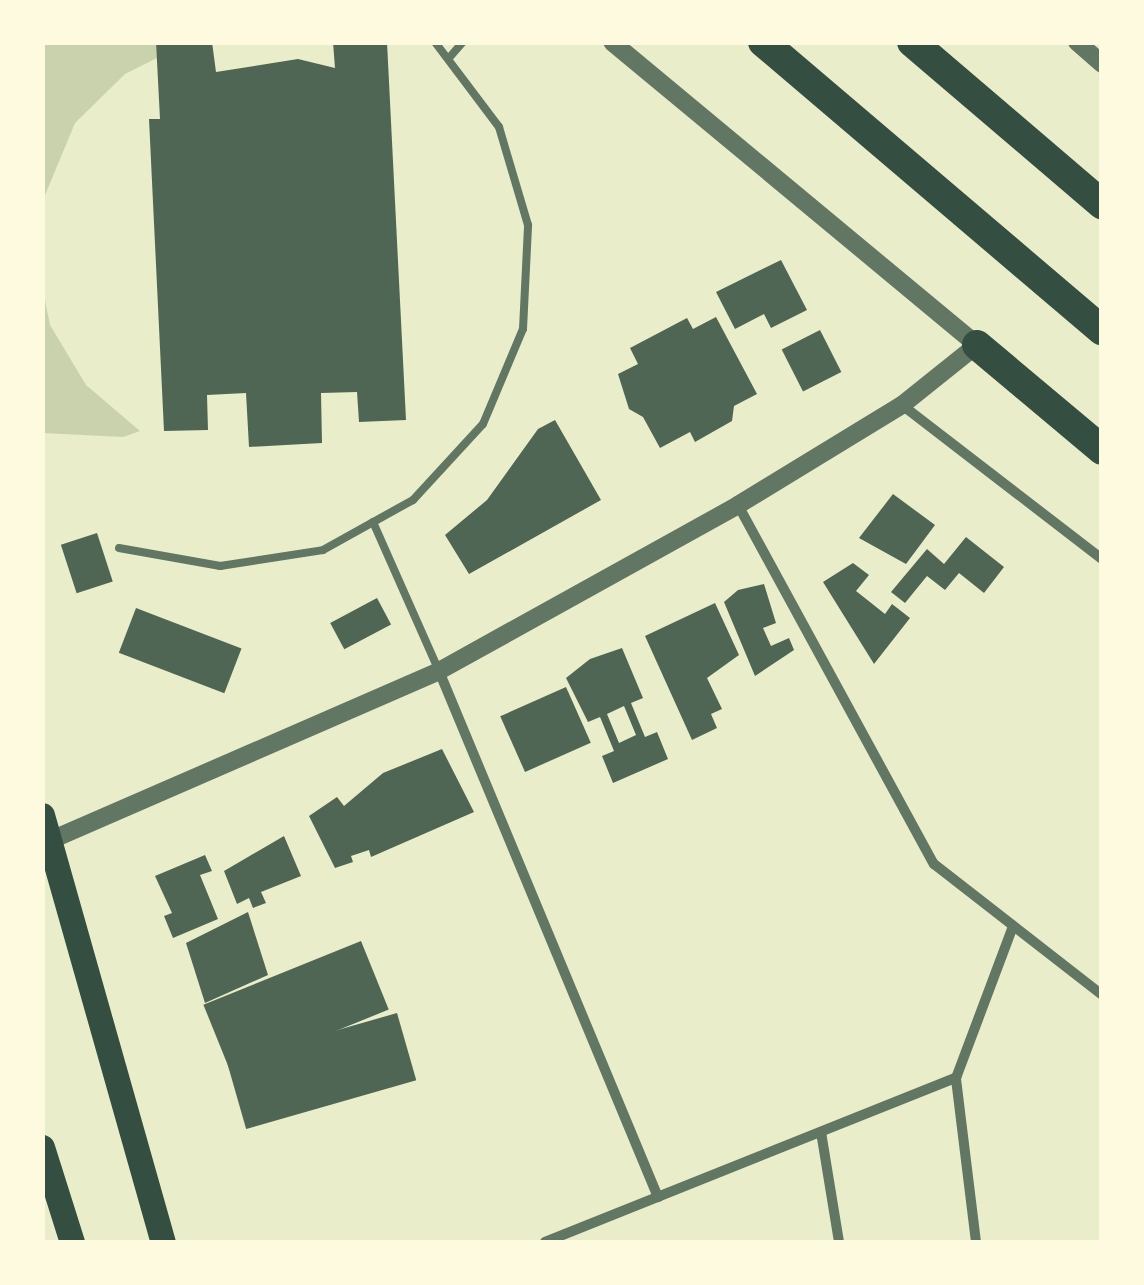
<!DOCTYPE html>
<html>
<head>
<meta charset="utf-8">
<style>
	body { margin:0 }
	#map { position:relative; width:1144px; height:1285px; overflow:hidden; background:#e9edc9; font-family:Cabin,sans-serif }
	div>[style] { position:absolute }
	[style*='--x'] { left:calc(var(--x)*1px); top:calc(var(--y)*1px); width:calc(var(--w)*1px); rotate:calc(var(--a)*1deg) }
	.green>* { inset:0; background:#cad2ad }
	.building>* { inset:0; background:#4f6655; transform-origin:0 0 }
	.service>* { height:8px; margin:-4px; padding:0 4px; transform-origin:4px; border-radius:4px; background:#617663 }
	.minor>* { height:10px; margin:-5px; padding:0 5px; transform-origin:5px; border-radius:5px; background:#617663 }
	.tertiary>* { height:18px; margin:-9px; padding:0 9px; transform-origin:9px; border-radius:9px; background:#617663 }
	.primary>* { height:25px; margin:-12.5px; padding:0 12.5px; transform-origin:12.5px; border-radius:12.5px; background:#344e41 }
	.motorway>* { height:30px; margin:-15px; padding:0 15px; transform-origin:15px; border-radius:15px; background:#344e41 }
	span { translate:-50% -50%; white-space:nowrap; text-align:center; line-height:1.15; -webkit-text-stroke:8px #fefae0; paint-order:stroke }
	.frame { position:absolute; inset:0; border:45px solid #fefae0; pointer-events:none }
</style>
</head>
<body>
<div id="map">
	<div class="green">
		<i style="clip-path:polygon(43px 43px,156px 43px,157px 58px,125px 74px,75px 123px,43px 200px)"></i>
		<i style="clip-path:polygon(43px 290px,50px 325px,86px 385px,140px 431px,123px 437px,43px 433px)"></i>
	</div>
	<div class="building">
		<i style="clip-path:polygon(156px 42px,212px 42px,216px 72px,298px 59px,335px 68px,333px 42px,387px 42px,406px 420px,359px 422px,357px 392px,321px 393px,322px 443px,249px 447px,246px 393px,207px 395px,208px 430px,164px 431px,149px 119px,160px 119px)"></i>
		<i style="clip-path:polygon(781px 260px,807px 310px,771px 328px,764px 314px,735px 329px,716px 292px)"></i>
		<i style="clip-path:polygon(716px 317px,757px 394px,734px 406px,732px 421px,695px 442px,690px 432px,660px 448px,643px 417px,629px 409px,618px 374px,638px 364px,630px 348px,687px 318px,693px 329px)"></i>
		<i style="left:820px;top:330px;width:47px;height:43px;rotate:63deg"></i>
		<i style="clip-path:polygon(555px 420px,601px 500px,469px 574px,445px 535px,487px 500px,538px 429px)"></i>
		<i style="clip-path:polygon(893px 494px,935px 525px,906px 564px,859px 538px)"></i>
		<i style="left:97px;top:533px;width:51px;height:38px;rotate:72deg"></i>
		<i style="clip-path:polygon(966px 537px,1004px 567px,984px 593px,959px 573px,945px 590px,927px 576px,905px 603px,891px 592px,927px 549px,944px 564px)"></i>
		<i style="clip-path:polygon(853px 563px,869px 575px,856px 591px,885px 614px,892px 604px,910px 618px,874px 664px,823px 582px)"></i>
		<i style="clip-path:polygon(764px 584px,776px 623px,763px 628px,771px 646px,789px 638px,794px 650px,755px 676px,724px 602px,738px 590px)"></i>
		<i style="left:377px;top:598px;width:30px;height:53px;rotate:62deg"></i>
		<i style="clip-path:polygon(715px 603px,739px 655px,707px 678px,722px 709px,711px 714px,717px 728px,692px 740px,645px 636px)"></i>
		<i style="left:136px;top:608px;width:113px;height:48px;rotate:21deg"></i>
		<i style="clip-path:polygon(evenodd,622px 648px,643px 698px,631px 703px,645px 737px,657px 732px,668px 759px,613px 783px,602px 756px,614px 751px,600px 717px,588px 722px,566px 678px,590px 659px,622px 648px,624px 706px,636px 735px,619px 743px,607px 714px,624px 706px)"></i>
		<i style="left:566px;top:687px;width:61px;height:72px;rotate:66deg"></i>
		<i style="clip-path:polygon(442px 749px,474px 812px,371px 857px,369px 850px,351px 856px,353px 862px,335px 868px,309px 816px,337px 797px,344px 806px,383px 773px)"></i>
		<i style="clip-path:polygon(284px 836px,301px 876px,261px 892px,266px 903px,253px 908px,249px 898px,237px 904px,224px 871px)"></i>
		<i style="clip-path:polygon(205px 855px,212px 871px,200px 875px,218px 919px,173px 938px,164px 916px,172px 913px,155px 876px)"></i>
		<i style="clip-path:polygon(248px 912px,268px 975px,205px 1003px,186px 943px)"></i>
		<i style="left:361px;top:941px;width:74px;height:170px;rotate:68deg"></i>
		<i style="left:397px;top:1013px;width:70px;height:177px;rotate:74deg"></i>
	</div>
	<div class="service">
		<i style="--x:449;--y:58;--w:21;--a:-49"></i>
		<i style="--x:373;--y:522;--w:163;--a:66.1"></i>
		<i style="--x:119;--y:548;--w:103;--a:10.1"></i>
		<i style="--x:220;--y:566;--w:104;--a:-8.8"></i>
		<i style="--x:323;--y:550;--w:103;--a:-29.1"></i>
		<i style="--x:413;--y:500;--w:103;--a:-47.4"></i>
		<i style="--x:483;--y:424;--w:103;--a:-67.2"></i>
		<i style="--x:523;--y:329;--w:104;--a:-87.2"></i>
		<i style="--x:528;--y:225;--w:102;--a:-106.5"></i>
		<i style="--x:499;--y:127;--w:106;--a:-127"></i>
	</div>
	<div class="minor">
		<i style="--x:902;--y:405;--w:252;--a:37.6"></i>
		<i style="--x:738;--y:505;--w:409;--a:61.4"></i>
		<i style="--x:934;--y:864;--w:213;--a:37.9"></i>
		<i style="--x:439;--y:671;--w:570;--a:67.4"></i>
		<i style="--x:821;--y:1132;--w:111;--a:80.7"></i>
		<i style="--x:545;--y:1242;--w:443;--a:-21.8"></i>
		<i style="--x:976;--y:1242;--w:165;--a:-97"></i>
		<i style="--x:956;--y:1078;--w:162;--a:-69.4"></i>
	</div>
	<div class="tertiary">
		<i style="--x:1077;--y:42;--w:33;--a:41"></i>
		<i style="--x:51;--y:840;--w:423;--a:-23.5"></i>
		<i style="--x:439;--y:671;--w:342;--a:-29"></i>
		<i style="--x:738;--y:505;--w:192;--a:-31.4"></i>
		<i style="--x:902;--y:405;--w:96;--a:-38.7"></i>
		<i style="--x:977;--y:345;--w:474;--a:-140.3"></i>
	</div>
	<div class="primary">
		<i style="--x:42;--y:815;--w:444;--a:74.2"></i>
		<i style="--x:42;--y:1147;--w:100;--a:72.5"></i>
	</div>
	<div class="motorway">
		<i style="--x:763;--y:42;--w:445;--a:40.4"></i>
		<i style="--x:912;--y:42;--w:250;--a:40.5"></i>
		<i style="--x:977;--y:345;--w:163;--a:40"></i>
	</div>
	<div class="frame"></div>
</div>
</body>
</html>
